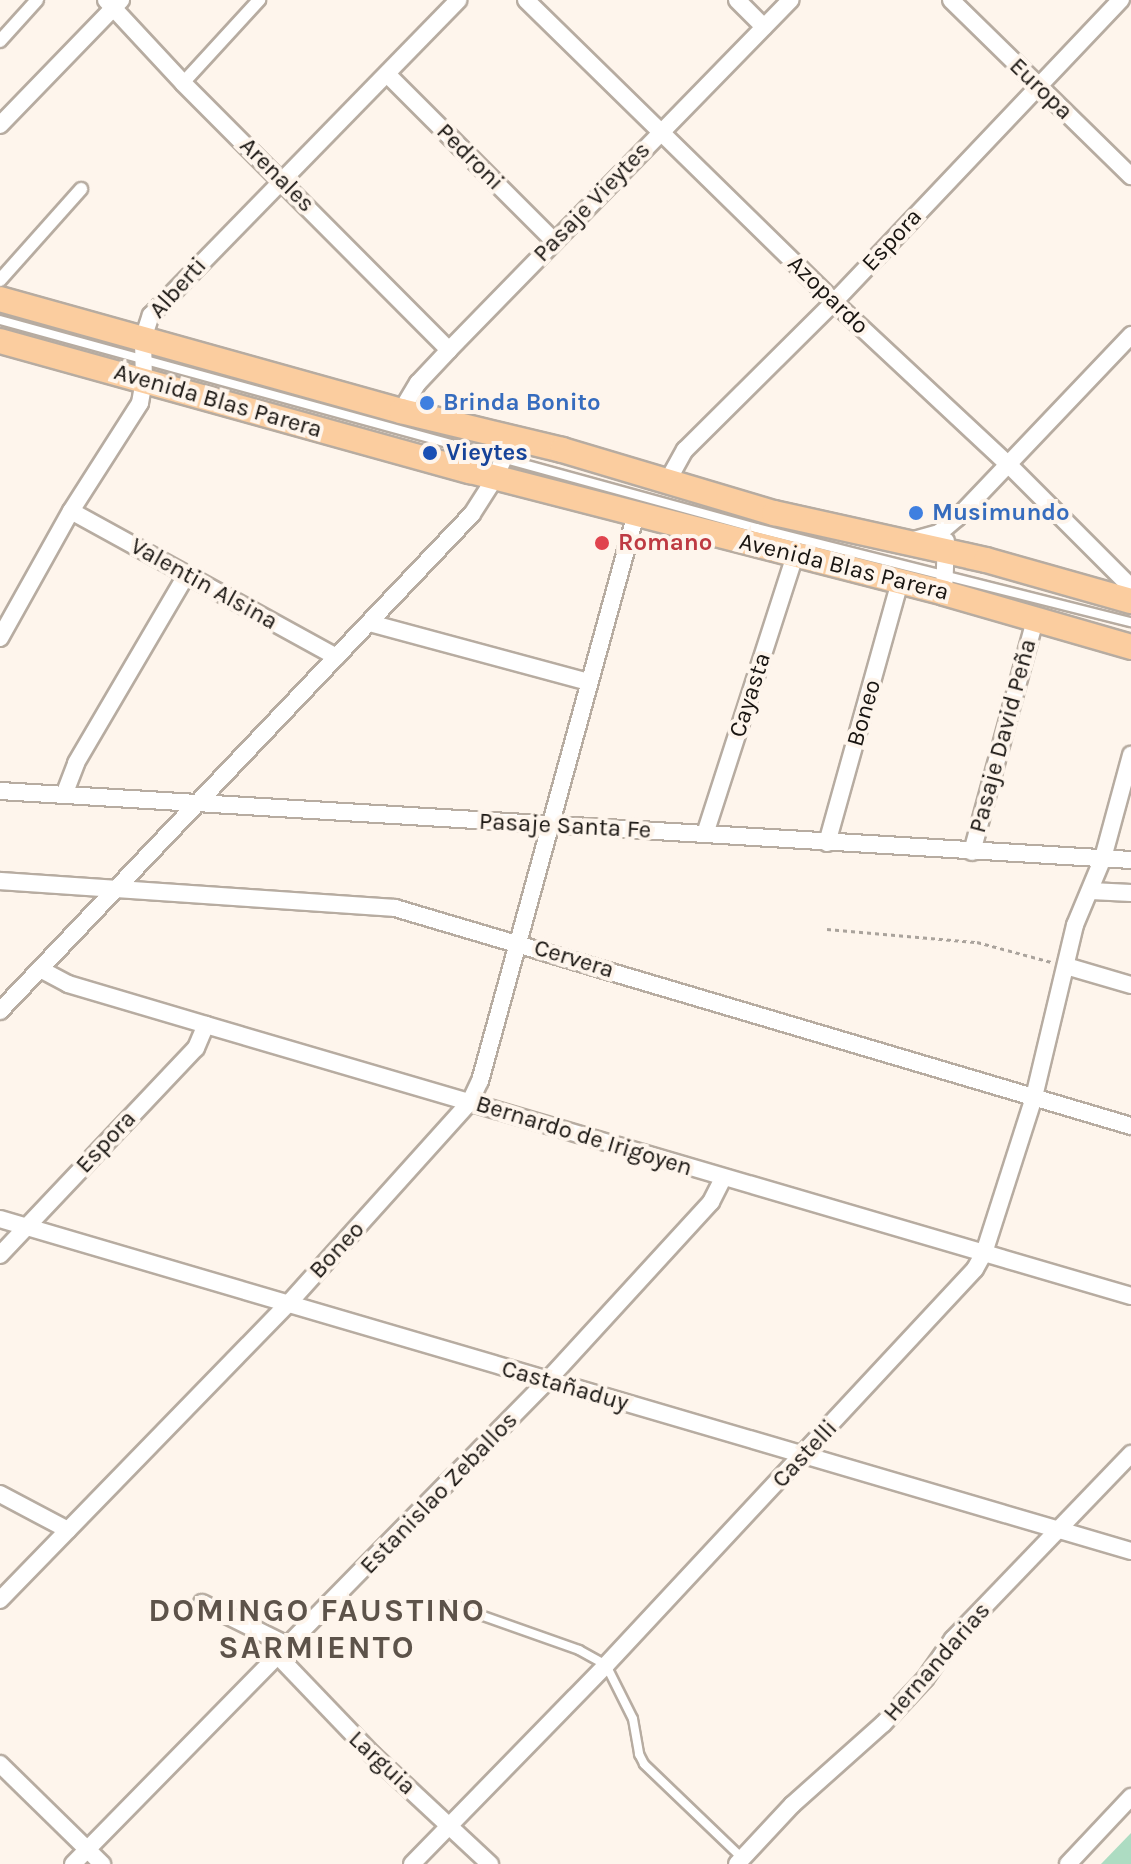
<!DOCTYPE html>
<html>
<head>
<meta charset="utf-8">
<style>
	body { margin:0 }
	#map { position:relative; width:1131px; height:1864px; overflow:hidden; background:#fef5ec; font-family:Karla,sans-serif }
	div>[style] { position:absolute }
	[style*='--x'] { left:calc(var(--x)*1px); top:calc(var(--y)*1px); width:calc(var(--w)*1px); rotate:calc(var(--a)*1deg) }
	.green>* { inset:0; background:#addcc2 }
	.path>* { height:3px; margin-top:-1.5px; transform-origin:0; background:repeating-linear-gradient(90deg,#aaa39c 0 4px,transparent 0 8px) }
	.roads { filter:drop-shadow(2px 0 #b7aca1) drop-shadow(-2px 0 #b7aca1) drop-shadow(0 2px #b7aca1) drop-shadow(0 -2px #b7aca1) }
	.service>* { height:8px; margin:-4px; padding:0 4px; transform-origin:4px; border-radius:4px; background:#fff }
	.pedestrian>* { height:12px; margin:-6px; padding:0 6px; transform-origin:6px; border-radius:6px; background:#fff }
	.minor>* { height:16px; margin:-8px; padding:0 8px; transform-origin:8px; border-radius:8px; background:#fff }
	.primary>* { height:24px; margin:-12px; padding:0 12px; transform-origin:12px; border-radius:12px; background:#fbcd9f }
	.dots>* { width:22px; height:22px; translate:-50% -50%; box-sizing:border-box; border:4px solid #fef5ec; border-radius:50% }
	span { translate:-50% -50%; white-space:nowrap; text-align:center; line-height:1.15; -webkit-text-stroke:8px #fef5ec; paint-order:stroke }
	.street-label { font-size:24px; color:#191511 }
	.shop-label { font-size:24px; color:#366cbe; font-weight:700 }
	.left { translate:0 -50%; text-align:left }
	.transit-label { font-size:24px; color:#164399; font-weight:700 }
	.health-label { font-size:24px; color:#be3a42; font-weight:700 }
	.district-label { font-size:32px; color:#5d534a; font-weight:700; letter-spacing:2px }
</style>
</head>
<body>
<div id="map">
	<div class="green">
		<i style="clip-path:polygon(1131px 1833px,1131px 1864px,1101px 1864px)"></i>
	</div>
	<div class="path">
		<i style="--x:827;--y:929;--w:151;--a:5"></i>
		<i style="--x:977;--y:942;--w:77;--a:15.1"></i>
	</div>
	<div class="roads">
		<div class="service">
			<i style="--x:0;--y:320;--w:784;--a:15.38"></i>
			<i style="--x:756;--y:528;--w:387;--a:14.1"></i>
			<i style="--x:452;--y:1605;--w:135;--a:19.5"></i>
			<i style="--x:579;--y:1650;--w:31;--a:29"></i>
			<i style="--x:606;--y:1665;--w:60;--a:63.4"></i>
			<i style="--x:633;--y:1719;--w:36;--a:80"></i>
			<i style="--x:639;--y:1754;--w:11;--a:63"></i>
			<i style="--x:644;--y:1764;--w:136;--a:43.8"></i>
		</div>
		<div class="pedestrian">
			<i style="--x:0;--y:41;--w:55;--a:-47.9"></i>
			<i style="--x:183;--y:83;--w:113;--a:-47.5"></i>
			<i style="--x:0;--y:280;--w:122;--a:-48.3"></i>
		</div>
		<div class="minor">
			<i style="--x:106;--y:0;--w:113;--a:47.1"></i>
			<i style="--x:183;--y:83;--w:377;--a:45.1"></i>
			<i style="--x:526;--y:0;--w:431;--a:44.4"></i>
			<i style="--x:834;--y:302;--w:238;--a:43"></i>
			<i style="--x:1008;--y:464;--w:174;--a:45"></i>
			<i style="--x:737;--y:0;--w:38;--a:45"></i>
			<i style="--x:951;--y:0;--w:252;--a:44.4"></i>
			<i style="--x:387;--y:74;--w:236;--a:45"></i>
			<i style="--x:0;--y:125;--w:174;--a:-45.9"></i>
			<i style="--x:401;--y:411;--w:33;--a:-59"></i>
			<i style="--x:418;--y:383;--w:45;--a:-46.8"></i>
			<i style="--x:449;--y:350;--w:489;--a:-45.7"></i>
			<i style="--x:667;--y:482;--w:37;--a:-61"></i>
			<i style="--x:685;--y:450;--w:210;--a:-44.8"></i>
			<i style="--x:834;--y:302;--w:417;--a:-46.5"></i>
			<i style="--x:71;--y:511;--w:303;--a:28.8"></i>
			<i style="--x:914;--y:540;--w:26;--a:-16"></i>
			<i style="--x:939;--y:533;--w:23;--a:-40"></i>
			<i style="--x:957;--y:518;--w:253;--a:-46.4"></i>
			<i style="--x:944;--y:593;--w:52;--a:-87.8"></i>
			<i style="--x:370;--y:623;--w:226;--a:15.1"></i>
			<i style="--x:0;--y:638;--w:145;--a:-60.8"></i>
			<i style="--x:71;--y:511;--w:128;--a:-57.4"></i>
			<i style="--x:140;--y:403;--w:22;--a:-80"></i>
			<i style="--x:144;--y:381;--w:42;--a:-91.4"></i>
			<i style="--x:143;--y:339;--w:25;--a:-72"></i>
			<i style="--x:151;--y:315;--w:440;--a:-45.7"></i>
			<i style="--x:0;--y:791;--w:1133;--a:3.49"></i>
			<i style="--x:64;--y:795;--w:34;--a:-69"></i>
			<i style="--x:76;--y:763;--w:219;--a:-59.6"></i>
			<i style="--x:705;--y:834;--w:293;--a:-72.1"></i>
			<i style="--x:827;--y:843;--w:271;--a:-74.4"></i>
			<i style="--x:972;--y:852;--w:240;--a:-74.8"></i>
			<i style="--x:0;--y:881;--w:396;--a:3.9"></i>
			<i style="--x:395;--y:908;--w:768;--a:16.5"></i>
			<i style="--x:1091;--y:891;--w:40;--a:2.9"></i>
			<i style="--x:1066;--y:966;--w:68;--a:16.3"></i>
			<i style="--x:40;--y:969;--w:32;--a:28"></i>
			<i style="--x:68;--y:984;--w:144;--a:16.5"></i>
			<i style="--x:206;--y:1025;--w:964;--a:16.33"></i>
			<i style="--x:0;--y:1011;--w:685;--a:-46.48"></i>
			<i style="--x:472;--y:514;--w:43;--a:-57.4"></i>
			<i style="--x:495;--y:478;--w:45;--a:-66.3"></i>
			<i style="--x:0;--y:1219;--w:1179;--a:16.36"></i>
			<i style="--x:0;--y:1255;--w:285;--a:-46.6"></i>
			<i style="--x:196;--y:1048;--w:25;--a:-67"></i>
			<i style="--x:0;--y:1494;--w:77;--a:27.9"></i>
			<i style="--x:0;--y:1600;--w:413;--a:-45.8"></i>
			<i style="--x:288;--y:1304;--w:272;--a:-48"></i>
			<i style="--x:470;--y:1102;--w:23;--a:-65"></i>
			<i style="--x:480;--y:1081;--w:588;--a:-74.62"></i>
			<i style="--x:202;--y:1603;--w:97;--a:26.3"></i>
			<i style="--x:279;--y:1657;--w:136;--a:46.2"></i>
			<i style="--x:373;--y:1755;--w:160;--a:43"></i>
			<i style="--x:0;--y:1764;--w:143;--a:44.4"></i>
			<i style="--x:73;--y:1864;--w:677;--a:-45.54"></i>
			<i style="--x:547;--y:1381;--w:243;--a:-47.5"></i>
			<i style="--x:711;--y:1202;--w:27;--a:-63"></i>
			<i style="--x:412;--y:1864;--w:278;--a:-45.7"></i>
			<i style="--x:606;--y:1665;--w:541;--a:-47.02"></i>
			<i style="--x:975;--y:1269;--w:18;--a:-61"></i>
			<i style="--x:984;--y:1253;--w:164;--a:-72.2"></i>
			<i style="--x:1034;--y:1097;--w:177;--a:-76.6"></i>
			<i style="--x:1075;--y:925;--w:73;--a:-67.3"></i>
			<i style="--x:1103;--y:858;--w:107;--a:-74.8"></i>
			<i style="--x:737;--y:1864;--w:81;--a:-47"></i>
			<i style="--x:792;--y:1805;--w:122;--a:-41.7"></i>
			<i style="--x:883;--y:1724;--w:62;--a:-47"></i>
			<i style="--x:925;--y:1679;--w:49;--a:-55"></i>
			<i style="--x:953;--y:1639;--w:257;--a:-46.1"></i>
			<i style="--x:1068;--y:1864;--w:92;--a:-46.8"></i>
		</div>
		<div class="primary">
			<i style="--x:0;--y:299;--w:416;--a:15.6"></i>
			<i style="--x:401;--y:411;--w:166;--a:13.6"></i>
			<i style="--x:562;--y:450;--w:221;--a:16.6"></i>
			<i style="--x:774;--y:513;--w:217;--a:12.5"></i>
			<i style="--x:986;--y:560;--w:151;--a:15.8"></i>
			<i style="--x:0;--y:341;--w:488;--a:15.5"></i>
			<i style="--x:470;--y:471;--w:489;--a:14.4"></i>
			<i style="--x:944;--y:593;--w:195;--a:16.1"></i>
		</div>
	</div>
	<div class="dots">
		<i style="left:427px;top:403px;background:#3f7fe0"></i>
		<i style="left:430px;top:453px;background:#1a4fb4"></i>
		<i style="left:916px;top:513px;background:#3f7fe0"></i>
		<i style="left:602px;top:543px;background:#e0444e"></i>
	</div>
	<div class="street-label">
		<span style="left:1041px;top:89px;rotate:44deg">Europa</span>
		<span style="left:470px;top:157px;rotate:45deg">Pedroni</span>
		<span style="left:277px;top:175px;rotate:45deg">Arenales</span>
		<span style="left:592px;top:202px;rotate:-46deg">Pasaje Vieytes</span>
		<span style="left:892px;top:240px;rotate:-47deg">Espora</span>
		<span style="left:178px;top:288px;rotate:-48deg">Alberti</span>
		<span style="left:828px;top:295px;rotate:44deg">Azopardo</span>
		<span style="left:218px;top:401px;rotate:16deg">Avenida Blas Parera</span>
		<span style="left:844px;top:567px;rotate:14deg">Avenida Blas Parera</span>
		<span style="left:204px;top:584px;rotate:29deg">Valentin Alsina</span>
		<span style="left:750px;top:695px;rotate:-72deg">Cayasta</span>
		<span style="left:864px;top:713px;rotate:-74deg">Boneo</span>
		<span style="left:1003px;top:736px;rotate:-75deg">Pasaje David Peña</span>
		<span style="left:565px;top:826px;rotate:3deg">Pasaje Santa Fe</span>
		<span style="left:574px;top:959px;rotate:17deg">Cervera</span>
		<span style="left:584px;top:1136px;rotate:17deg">Bernardo de Irigoyen</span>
		<span style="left:106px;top:1142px;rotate:-47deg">Espora</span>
		<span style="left:337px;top:1250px;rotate:-47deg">Boneo</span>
		<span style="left:565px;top:1386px;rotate:16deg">Castañaduy</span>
		<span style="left:805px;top:1454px;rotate:-47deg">Castelli</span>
		<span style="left:439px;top:1493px;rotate:-46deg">Estanislao Zeballos</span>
		<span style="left:937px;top:1662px;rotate:-49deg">Hernandarias</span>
		<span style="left:382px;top:1763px;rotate:43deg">Larguia</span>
	</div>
	<div class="shop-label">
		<span class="left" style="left:443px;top:403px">Brinda Bonito</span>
		<span class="left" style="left:932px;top:513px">Musimundo</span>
	</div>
	<div class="transit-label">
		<span class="left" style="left:446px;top:453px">Vieytes</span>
	</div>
	<div class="health-label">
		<span class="left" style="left:618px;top:543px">Romano</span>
	</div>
	<div class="district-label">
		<span style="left:317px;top:1630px">DOMINGO FAUSTINO<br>SARMIENTO</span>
	</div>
</div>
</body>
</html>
